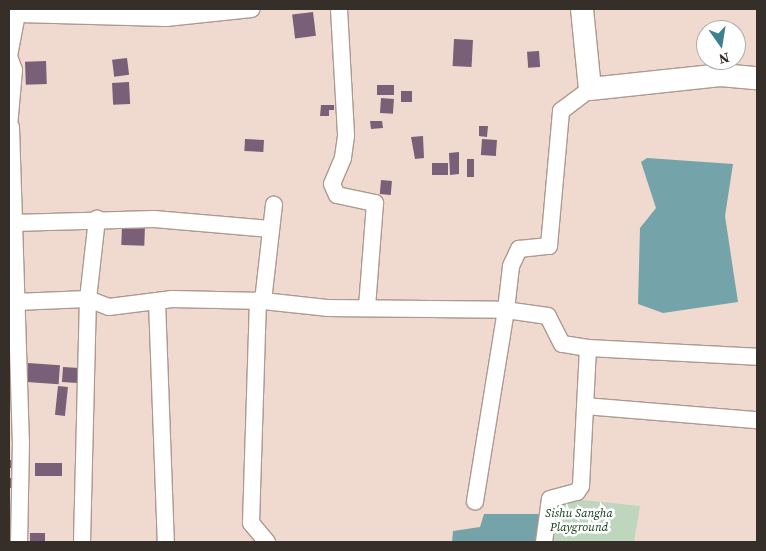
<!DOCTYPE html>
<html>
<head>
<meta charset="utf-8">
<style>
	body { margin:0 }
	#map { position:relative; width:766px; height:551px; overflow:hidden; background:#f0dacf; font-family:"Source Serif 4",serif }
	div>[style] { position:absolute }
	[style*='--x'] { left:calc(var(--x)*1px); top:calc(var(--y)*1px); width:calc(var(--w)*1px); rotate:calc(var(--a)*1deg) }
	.green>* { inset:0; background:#bed5be }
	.water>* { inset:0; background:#74a3aa }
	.building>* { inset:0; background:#795f78; transform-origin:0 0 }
	.roads { filter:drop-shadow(1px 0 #ae998f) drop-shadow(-1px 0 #ae998f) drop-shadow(0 1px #ae998f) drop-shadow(0 -1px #ae998f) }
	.street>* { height:16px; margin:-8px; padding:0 8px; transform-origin:8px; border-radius:8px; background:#fff }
	.secondary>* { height:22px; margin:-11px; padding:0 11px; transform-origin:11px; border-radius:11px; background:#fff }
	span { translate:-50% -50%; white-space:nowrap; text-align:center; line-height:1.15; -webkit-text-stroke:5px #fff; paint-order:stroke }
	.park-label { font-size:12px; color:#07340e; font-style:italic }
	.frame { position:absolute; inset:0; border:10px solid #362e29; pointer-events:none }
	.north { position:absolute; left:696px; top:20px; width:50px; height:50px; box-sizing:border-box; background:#fff; border:1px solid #afaba9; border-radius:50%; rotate:167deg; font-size:14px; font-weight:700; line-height:20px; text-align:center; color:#362e29 }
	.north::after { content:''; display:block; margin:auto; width:18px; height:22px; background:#3d8090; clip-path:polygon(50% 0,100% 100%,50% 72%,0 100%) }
</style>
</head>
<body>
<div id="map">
	<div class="green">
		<i style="clip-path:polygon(554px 497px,640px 506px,634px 542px,549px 542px)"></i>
	</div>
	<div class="water">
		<i style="clip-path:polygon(647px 158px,733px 164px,725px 216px,738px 302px,663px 313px,638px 304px,640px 228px,656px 208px,641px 162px)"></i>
		<i style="clip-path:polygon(484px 514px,541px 514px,538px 542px,452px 542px,453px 531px,480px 527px)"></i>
	</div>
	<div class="building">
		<i style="left:313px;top:12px;width:24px;height:21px;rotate:83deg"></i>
		<i style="left:454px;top:39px;width:19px;height:27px;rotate:3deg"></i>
		<i style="left:539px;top:51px;width:16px;height:12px;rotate:86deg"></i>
		<i style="left:127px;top:58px;width:17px;height:15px;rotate:83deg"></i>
		<i style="left:46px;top:61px;width:23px;height:21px;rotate:88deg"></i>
		<i style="left:129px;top:82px;width:22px;height:17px;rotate:87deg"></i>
		<i style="left:377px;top:85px;width:17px;height:10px"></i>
		<i style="left:401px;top:91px;width:11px;height:11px"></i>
		<i style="left:381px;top:98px;width:13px;height:15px;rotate:4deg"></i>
		<i style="clip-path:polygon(321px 105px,334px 105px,334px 110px,329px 110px,329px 116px,320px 116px)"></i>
		<i style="clip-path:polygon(370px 121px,382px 121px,383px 128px,371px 129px)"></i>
		<i style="clip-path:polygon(479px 126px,488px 126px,487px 137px,479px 136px)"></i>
		<i style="clip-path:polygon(423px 136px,424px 158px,415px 159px,411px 137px)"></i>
		<i style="left:245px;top:139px;width:19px;height:12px;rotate:3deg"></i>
		<i style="left:482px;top:139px;width:15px;height:16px;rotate:4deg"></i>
		<i style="clip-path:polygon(459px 152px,459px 174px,450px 175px,449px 153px)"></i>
		<i style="left:467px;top:159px;width:7px;height:18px"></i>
		<i style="left:448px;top:163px;width:12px;height:16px;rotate:90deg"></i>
		<i style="left:381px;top:180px;width:11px;height:14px;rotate:5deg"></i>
		<i style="left:122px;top:225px;width:23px;height:20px;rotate:2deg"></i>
		<i style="left:28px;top:363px;width:32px;height:19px;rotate:4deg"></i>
		<i style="left:63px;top:367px;width:16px;height:15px;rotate:4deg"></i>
		<i style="left:58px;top:386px;width:10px;height:29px;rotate:6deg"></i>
		<i style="left:9px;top:460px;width:7px;height:8px"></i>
		<i style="left:35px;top:463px;width:27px;height:13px"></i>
		<i style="left:14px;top:478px;width:10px;height:5px;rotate:90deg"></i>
		<i style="left:30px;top:533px;width:15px;height:9px"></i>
	</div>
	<div class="roads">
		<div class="street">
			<i style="--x:339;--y:9;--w:127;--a:86.8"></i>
			<i style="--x:346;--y:136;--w:22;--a:98"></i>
			<i style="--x:343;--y:158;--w:28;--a:113"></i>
			<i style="--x:332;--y:184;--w:12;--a:66"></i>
			<i style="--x:337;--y:195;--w:39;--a:12"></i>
			<i style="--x:375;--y:203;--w:103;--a:94.4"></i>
			<i style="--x:19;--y:14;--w:147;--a:1.6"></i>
			<i style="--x:166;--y:18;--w:86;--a:-6"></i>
			<i style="--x:9;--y:127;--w:57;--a:-85"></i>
			<i style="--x:14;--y:70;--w:15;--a:-110"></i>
			<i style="--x:9;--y:56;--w:48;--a:-79.2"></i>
			<i style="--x:11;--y:127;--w:315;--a:88.2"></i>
			<i style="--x:21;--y:442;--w:100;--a:91.1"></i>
			<i style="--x:13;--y:223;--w:141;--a:-1.6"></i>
			<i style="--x:154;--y:219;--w:117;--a:4.9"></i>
			<i style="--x:258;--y:300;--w:223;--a:91.8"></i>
			<i style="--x:251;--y:523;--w:25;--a:50"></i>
			<i style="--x:157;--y:301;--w:241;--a:87.9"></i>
			<i style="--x:263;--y:301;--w:97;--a:-83.5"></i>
			<i style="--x:15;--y:302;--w:73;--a:-2.4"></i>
			<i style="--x:88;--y:299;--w:22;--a:21"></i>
			<i style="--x:109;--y:307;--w:64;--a:-7.2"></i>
			<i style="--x:172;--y:299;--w:91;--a:1.3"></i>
			<i style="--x:263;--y:301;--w:64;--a:6.2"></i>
			<i style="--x:327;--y:308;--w:179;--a:0.6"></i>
			<i style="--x:506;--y:310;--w:194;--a:99.2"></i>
			<i style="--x:588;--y:348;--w:169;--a:3"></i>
			<i style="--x:585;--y:406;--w:173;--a:4.7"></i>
			<i style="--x:82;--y:542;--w:243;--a:-88.6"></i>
			<i style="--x:88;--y:299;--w:81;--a:-83.6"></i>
			<i style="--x:544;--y:542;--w:43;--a:-82.1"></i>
			<i style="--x:550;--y:499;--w:28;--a:-15"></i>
			<i style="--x:577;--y:492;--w:7;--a:-56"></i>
			<i style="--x:581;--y:486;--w:138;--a:-87.1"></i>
			<i style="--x:588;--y:348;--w:26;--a:-171"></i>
			<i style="--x:562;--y:344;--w:31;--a:-117"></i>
			<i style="--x:548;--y:316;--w:42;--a:-171.9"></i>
			<i style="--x:506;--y:310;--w:44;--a:-83.5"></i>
			<i style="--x:511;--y:266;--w:19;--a:-65"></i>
			<i style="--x:519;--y:249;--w:30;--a:-6"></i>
			<i style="--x:549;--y:246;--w:136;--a:-84.9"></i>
			<i style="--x:561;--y:111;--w:36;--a:-37"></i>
		</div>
		<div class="secondary">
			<i style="--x:582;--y:9;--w:80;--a:84.3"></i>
			<i style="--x:590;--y:89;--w:131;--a:-6.1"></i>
			<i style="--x:720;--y:75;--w:37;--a:5"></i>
		</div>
	</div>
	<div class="park-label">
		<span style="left:579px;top:521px">Sishu Sangha<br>Playground</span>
	</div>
	<div class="frame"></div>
	<div class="north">N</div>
</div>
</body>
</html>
